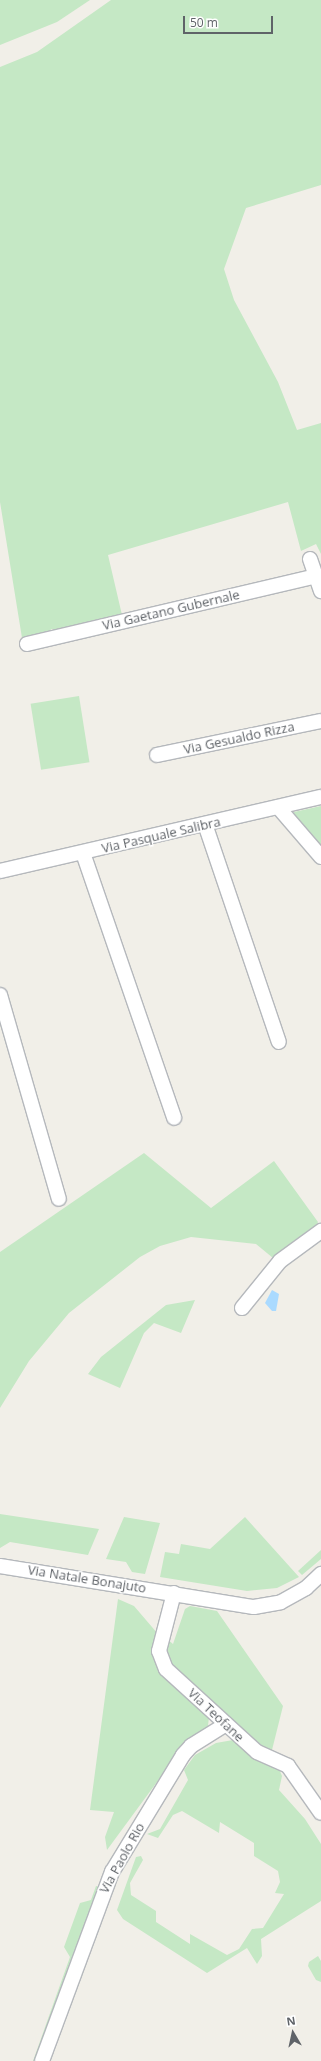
<!DOCTYPE html>
<html>
<head>
<meta charset="utf-8">
<style>
	body { margin:0 }
	#map { position:relative; width:321px; height:2061px; overflow:hidden; background:#f1efe8; font-family:"Open Sans",sans-serif }
	div>[style] { position:absolute }
	[style*='--x'] { left:calc(var(--x)*1px); top:calc(var(--y)*1px); width:calc(var(--w)*1px); rotate:calc(var(--a)*1deg) }
	.green>* { inset:0; background:#c5e8c5; transform-origin:0 0 }
	.water>* { inset:0; background:#aadaff }
	.roads { filter:drop-shadow(1px 0 #b5b8bc) drop-shadow(-1px 0 #b5b8bc) drop-shadow(0 1px #b5b8bc) drop-shadow(0 -1px #b5b8bc) }
	.minor>* { height:14px; margin:-7px; padding:0 7px; transform-origin:7px; border-radius:7px; background:#fff }
	span { translate:-50% -50%; white-space:nowrap; text-align:center; line-height:1.15; -webkit-text-stroke:3px #fff; paint-order:stroke }
	.street-label { font-size:13px; color:#5f6368 }
	.north { position:absolute; left:273px; top:2013px; width:40px; height:40px; -webkit-text-stroke:3px #fff; paint-order:stroke; rotate:351deg; font-size:11px; font-weight:700; line-height:16px; text-align:center; color:#5f6368 }
	.north::after { content:''; display:block; margin:auto; width:14px; height:18px; background:#5f6368; clip-path:polygon(50% 0,100% 100%,50% 72%,0 100%) }
	.scale { position:absolute; left:183px; top:16px; width:90px; height:18px; box-sizing:border-box; border:2px solid #5f6368; border-top:0; padding-left:5px; font-size:12px; line-height:14px; white-space:nowrap; color:#5f6368; -webkit-text-stroke:3px #fff; paint-order:stroke }
</style>
</head>
<body>
<div id="map">
	<div class="green">
		<i style="clip-path:polygon(0 0,90px 0,57px 22px,0 45px)"></i>
		<i style="clip-path:polygon(111px 0,321px 0,321px 185px,246px 208px,224px 269px,234px 300px,278px 382px,297px 430px,321px 423px,321px 554px,316px 544px,301px 551px,288px 502px,108px 555px,122px 615px,59px 630px,51px 629px,50px 632px,22px 638px,0 502px,0 67px,37px 52px)"></i>
		<i style="left:79px;top:696px;width:67px;height:49px;rotate:81deg"></i>
		<i style="clip-path:polygon(321px 806px,321px 851px,293px 816px,294px 812px)"></i>
		<i style="clip-path:polygon(144px 1153px,211px 1208px,274px 1161px,318px 1222px,314px 1231px,273px 1258px,256px 1244px,191px 1237px,160px 1246px,140px 1257px,69px 1313px,29px 1361px,0 1408px,0 1252px)"></i>
		<i style="clip-path:polygon(195px 1300px,181px 1333px,154px 1323px,144px 1333px,120px 1388px,88px 1374px,101px 1357px,166px 1305px)"></i>
		<i style="clip-path:polygon(0 1514px,99px 1529px,88px 1555px,10px 1542px,0 1548px)"></i>
		<i style="clip-path:polygon(124px 1517px,160px 1523px,145px 1574px,132px 1572px,126px 1562px,106px 1559px)"></i>
		<i style="clip-path:polygon(245px 1517px,299px 1577px,277px 1588px,247px 1591px,160px 1577px,165px 1552px,179px 1554px,181px 1544px,210px 1549px)"></i>
		<i style="clip-path:polygon(321px 1550px,321px 1559px,302px 1575px,298px 1571px)"></i>
		<i style="clip-path:polygon(118px 1599px,134px 1606px,158px 1634px,153px 1647px,209px 1717px,208px 1726px,179px 1752px,107px 1850px,105px 1837px,114px 1812px,90px 1810px)"></i>
		<i style="clip-path:polygon(190px 1606px,217px 1611px,283px 1706px,271px 1754px,260px 1747px,172px 1666px,165px 1652px,166px 1638px,173px 1644px,185px 1609px)"></i>
		<i style="clip-path:polygon(233px 1740px,265px 1763px,279px 1769px,282px 1776px,279px 1790px,305px 1819px,321px 1844px,321px 1901px,261px 1939px,262px 1956px,257px 1964px,247px 1948px,207px 1973px,123px 1919px,117px 1910px,136px 1857px,141px 1856px,143px 1860px,130px 1883px,131px 1895px,156px 1911px,156px 1922px,190px 1944px,190px 1934px,227px 1955px,239px 1949px,252px 1929px,263px 1928px,284px 1894px,275px 1893px,280px 1882px,278px 1871px,254px 1856px,254px 1843px,220px 1822px,219px 1833px,182px 1811px,173px 1815px,158px 1838px,147px 1834px,160px 1829px,188px 1780px,184px 1770px,195px 1755px,216px 1743px)"></i>
		<i style="clip-path:polygon(96px 1886px,99px 1887px,36px 2061px,33px 2061px,70px 1957px,64px 1947px,80px 1903px,91px 1900px)"></i>
		<i style="clip-path:polygon(318px 1956px,321px 1961px,321px 1982px,316px 1980px,308px 1966px,309px 1962px)"></i>
	</div>
	<div class="water">
		<i style="clip-path:polygon(272px 1290px,279px 1294px,276px 1311px,272px 1311px,265px 1303px)"></i>
	</div>
	<div class="roads">
		<div class="minor">
			<i style="--x:310;--y:559;--w:34;--a:71"></i>
			<i style="--x:27;--y:644;--w:297;--a:-13.2"></i>
			<i style="--x:157;--y:755;--w:167;--a:-11.7"></i>
			<i style="--x:278;--y:807;--w:66;--a:49.3"></i>
			<i style="--x:205;--y:824;--w:230;--a:71.3"></i>
			<i style="--x:83;--y:853;--w:280;--a:71"></i>
			<i style="--x:0;--y:871;--w:329;--a:-13"></i>
			<i style="--x:0;--y:995;--w:212;--a:73.9"></i>
			<i style="--x:242;--y:1308;--w:60;--a:-51"></i>
			<i style="--x:280;--y:1261;--w:51;--a:-36.2"></i>
			<i style="--x:0;--y:1566;--w:257;--a:9.2"></i>
			<i style="--x:254;--y:1607;--w:27;--a:-10"></i>
			<i style="--x:281;--y:1602;--w:29;--a:-29"></i>
			<i style="--x:306;--y:1588;--w:21;--a:-43"></i>
			<i style="--x:174;--y:1593;--w:60;--a:104.5"></i>
			<i style="--x:159;--y:1651;--w:19;--a:69"></i>
			<i style="--x:166;--y:1669;--w:123;--a:42.4"></i>
			<i style="--x:257;--y:1752;--w:34;--a:24"></i>
			<i style="--x:288;--y:1766;--w:57;--a:54.9"></i>
			<i style="--x:42;--y:2061;--w:202;--a:-69.7"></i>
			<i style="--x:112;--y:1872;--w:137;--a:-58.7"></i>
			<i style="--x:183;--y:1755;--w:12;--a:-48"></i>
			<i style="--x:191;--y:1746;--w:39;--a:-32"></i>
		</div>
	</div>
	<div class="street-label">
		<span style="left:171px;top:610px;rotate:-13deg">Via Gaetano Gubernale</span>
		<span style="left:239px;top:738px;rotate:-12deg">Via Gesualdo Rizza</span>
		<span style="left:161px;top:835px;rotate:-13deg">Via Pasquale Salibra</span>
		<span style="left:87px;top:1579px;rotate:9deg">Via Natale Bonajuto</span>
		<span style="left:216px;top:1715px;rotate:43deg">Via Teofane</span>
		<span style="left:122px;top:1858px;rotate:-61deg">Via Paolo Rio</span>
	</div>
	<div class="north">N</div>
	<div class="scale">50 m</div>
</div>
</body>
</html>
